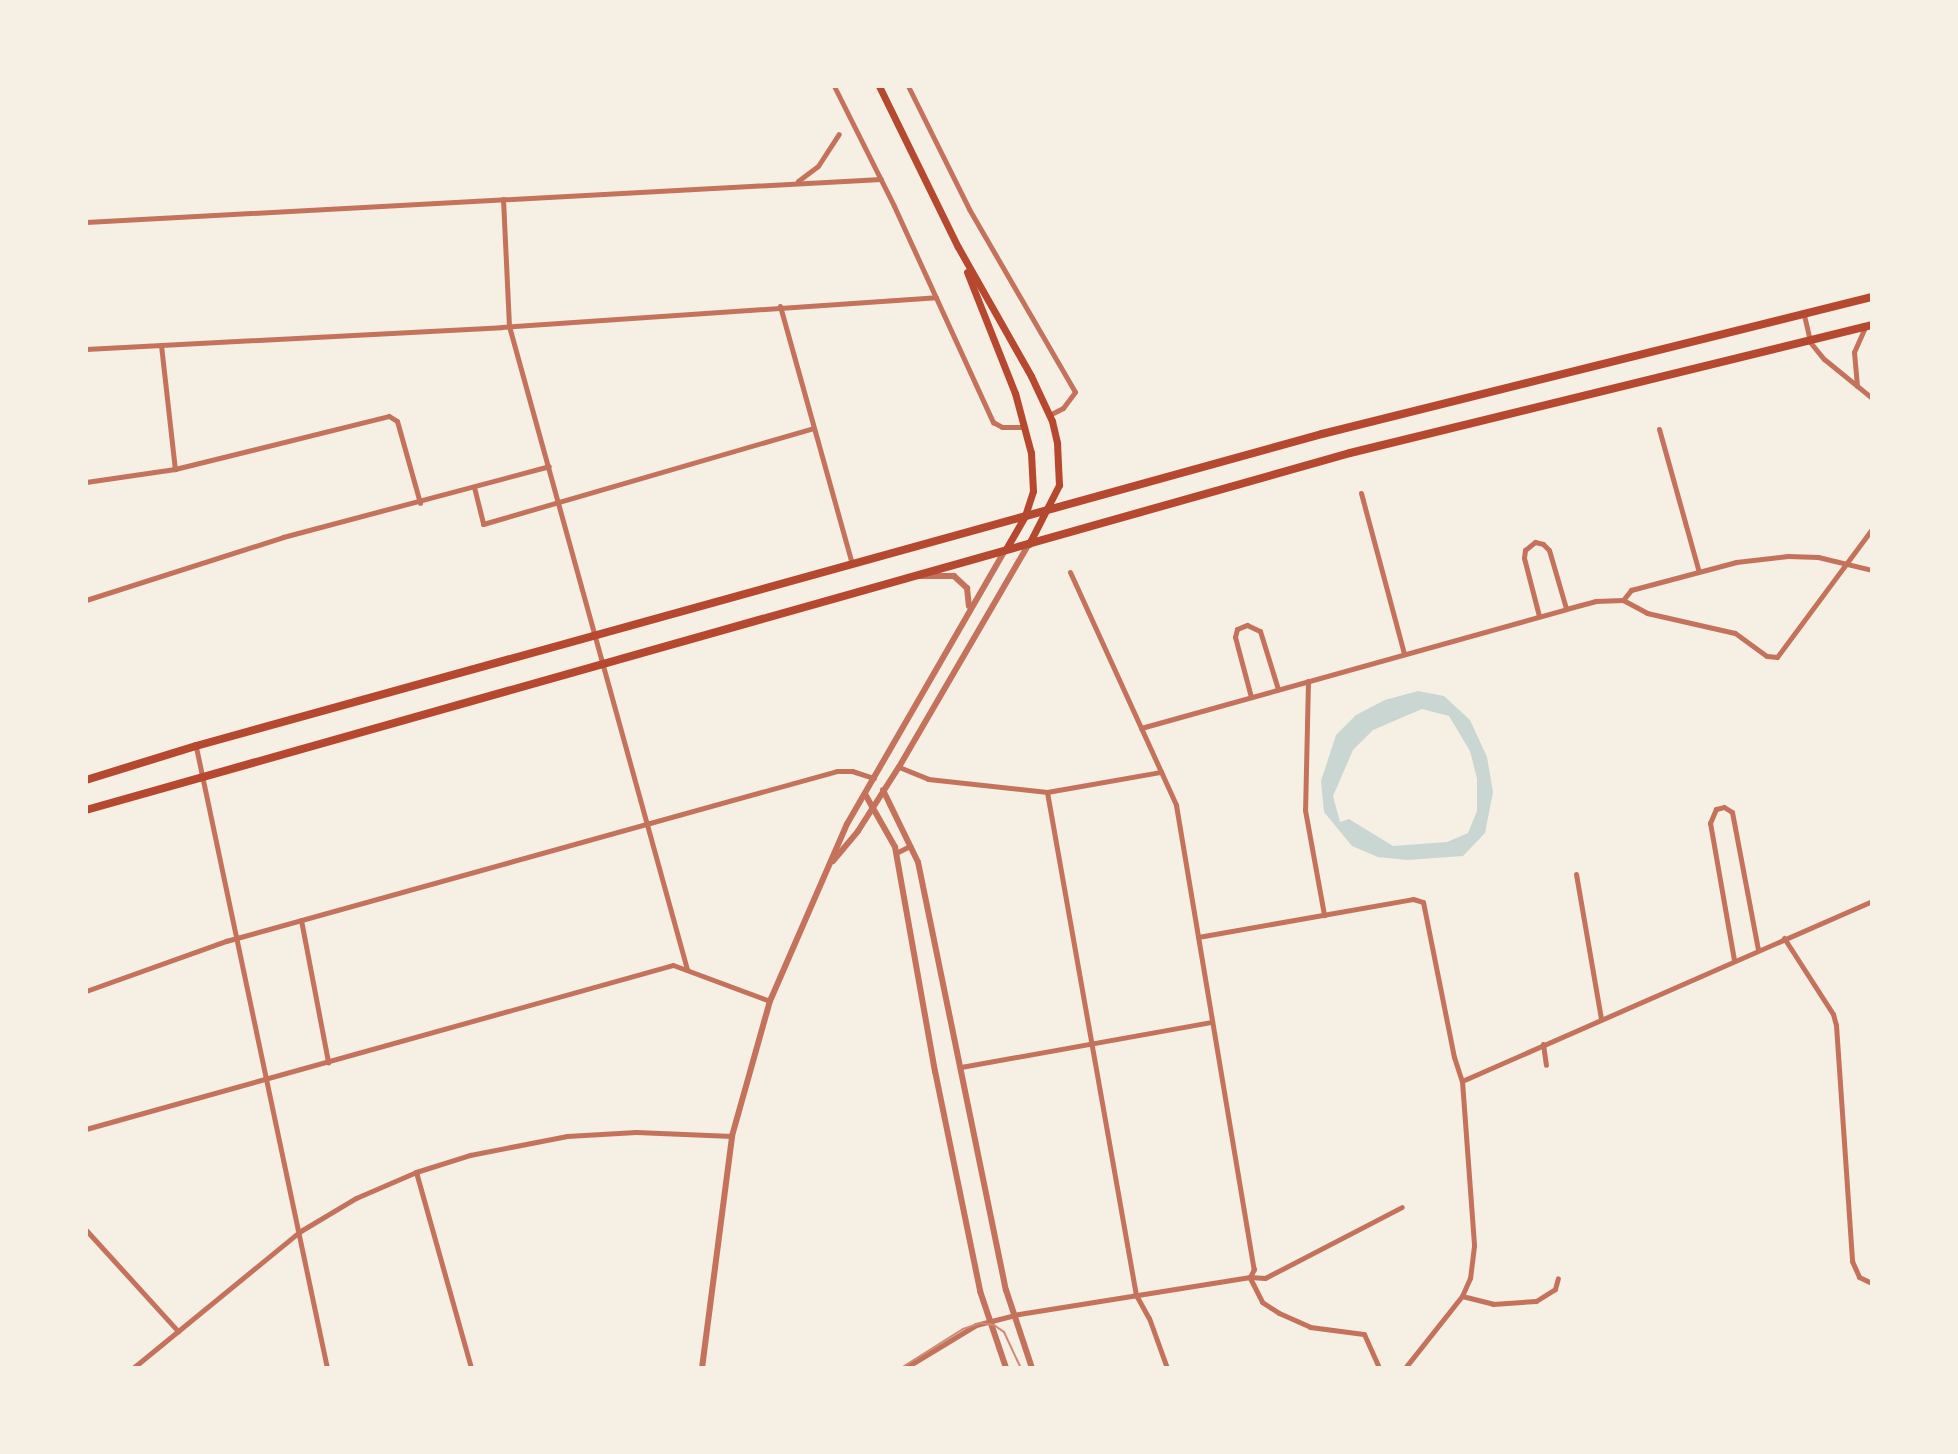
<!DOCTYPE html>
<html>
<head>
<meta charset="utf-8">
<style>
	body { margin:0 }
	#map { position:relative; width:1958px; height:1454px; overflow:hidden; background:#f6efe4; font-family:"IBM Plex Sans",sans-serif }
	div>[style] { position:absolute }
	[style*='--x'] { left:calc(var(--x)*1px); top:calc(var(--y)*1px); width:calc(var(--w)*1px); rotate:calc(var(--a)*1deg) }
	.water>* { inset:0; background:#c9d6d2 }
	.minor>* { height:5px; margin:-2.5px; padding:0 2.5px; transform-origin:2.5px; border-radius:2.5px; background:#c5725c }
	.tertiary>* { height:6px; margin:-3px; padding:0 3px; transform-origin:3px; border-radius:3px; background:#c5725c }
	.secondary>* { height:7px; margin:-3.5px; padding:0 3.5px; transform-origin:3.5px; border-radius:3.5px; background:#b5482f }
	.primary>* { height:8px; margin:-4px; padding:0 4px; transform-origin:4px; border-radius:4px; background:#b5482f }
	.tram>* { height:2px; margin:-1px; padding:0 1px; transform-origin:1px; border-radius:1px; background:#cf8b77 }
	span { translate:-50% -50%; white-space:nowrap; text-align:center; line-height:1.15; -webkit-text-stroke:6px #f6efe4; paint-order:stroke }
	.frame { position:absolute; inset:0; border:88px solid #f6efe4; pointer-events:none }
</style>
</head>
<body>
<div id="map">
	<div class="water">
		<i style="clip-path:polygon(evenodd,1418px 691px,1444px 696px,1470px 720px,1487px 757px,1493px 792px,1485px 833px,1463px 856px,1407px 860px,1378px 857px,1352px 846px,1324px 812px,1321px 781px,1336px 735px,1356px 715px,1385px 700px,1418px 691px,1422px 709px,1449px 716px,1470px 751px,1477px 779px,1477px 811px,1468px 833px,1447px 842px,1393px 846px,1349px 819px,1340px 822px,1333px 796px,1353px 750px,1373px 730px,1422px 709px)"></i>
	</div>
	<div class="minor">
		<i style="--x:834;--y:86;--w:134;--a:63.4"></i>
		<i style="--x:894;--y:206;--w:238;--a:65.4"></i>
		<i style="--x:993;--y:422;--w:10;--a:29"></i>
		<i style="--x:1002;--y:427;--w:22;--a:0"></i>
		<i style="--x:908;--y:86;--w:137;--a:63.6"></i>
		<i style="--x:969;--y:209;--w:211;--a:59.9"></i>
		<i style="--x:1075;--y:392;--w:20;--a:127"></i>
		<i style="--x:1063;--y:408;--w:16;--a:153"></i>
		<i style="--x:798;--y:181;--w:25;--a:-37"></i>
		<i style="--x:818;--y:166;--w:38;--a:-57"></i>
		<i style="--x:503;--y:199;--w:127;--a:87.3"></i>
		<i style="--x:509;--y:326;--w:667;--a:74.53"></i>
		<i style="--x:86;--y:222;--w:796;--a:-3.1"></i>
		<i style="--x:780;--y:306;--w:268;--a:74.4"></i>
		<i style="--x:1804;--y:315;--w:28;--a:77"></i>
		<i style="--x:1810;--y:342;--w:22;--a:51"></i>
		<i style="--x:1824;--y:359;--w:62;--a:39.1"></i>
		<i style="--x:161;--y:345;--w:125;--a:83.6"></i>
		<i style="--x:86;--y:349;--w:416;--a:-3"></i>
		<i style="--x:501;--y:327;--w:436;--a:-3.9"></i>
		<i style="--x:1857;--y:386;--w:34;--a:-95"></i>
		<i style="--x:1854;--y:352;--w:27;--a:-66"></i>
		<i style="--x:1659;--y:429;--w:148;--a:74.4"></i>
		<i style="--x:86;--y:482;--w:90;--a:-8.3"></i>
		<i style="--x:175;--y:469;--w:220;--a:-13.9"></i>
		<i style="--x:389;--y:416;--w:9;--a:32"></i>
		<i style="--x:397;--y:421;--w:85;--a:74.3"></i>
		<i style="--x:474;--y:487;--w:38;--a:76"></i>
		<i style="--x:483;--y:524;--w:344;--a:-16.2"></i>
		<i style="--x:1361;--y:493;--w:166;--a:75"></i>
		<i style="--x:1070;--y:572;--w:256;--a:65.5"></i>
		<i style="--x:1176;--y:805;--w:471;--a:80.5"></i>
		<i style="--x:1254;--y:1269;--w:9;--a:117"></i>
		<i style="--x:86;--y:600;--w:207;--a:-17.7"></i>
		<i style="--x:283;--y:537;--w:275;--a:-14.9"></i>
		<i style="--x:1623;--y:600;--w:27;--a:28"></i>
		<i style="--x:1647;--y:613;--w:90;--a:12.8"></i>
		<i style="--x:1735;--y:633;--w:39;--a:36"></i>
		<i style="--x:1767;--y:656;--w:10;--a:6"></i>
		<i style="--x:1777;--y:657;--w:159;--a:-53.4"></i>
		<i style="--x:1539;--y:616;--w:60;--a:-104.5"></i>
		<i style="--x:1524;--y:558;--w:8;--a:-83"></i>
		<i style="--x:1525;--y:550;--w:13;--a:-39"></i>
		<i style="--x:1535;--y:542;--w:8;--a:14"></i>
		<i style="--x:1543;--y:544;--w:8;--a:45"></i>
		<i style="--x:1549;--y:550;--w:60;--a:73.7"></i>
		<i style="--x:1308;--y:681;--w:129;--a:91.3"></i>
		<i style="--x:1305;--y:810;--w:107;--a:79.7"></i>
		<i style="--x:1251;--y:697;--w:62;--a:-104.9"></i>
		<i style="--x:1235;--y:637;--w:8;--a:-76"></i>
		<i style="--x:1237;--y:629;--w:11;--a:-22"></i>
		<i style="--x:1247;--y:625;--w:14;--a:25"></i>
		<i style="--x:1260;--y:631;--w:61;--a:72.8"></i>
		<i style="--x:1141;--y:728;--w:441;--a:-15.6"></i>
		<i style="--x:1566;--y:609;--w:31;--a:-15"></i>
		<i style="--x:1596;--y:601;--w:27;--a:-2"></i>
		<i style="--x:1623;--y:600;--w:13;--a:-51"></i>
		<i style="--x:1631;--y:590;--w:109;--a:-14.9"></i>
		<i style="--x:1736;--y:562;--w:52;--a:-6.6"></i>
		<i style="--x:1788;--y:556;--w:30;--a:2"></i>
		<i style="--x:1818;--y:557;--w:56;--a:13.5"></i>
		<i style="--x:196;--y:747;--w:635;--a:78.09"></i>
		<i style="--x:899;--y:767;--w:31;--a:22"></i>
		<i style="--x:928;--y:779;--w:120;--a:6.2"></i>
		<i style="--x:1047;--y:792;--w:116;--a:-10"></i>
		<i style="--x:1047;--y:792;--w:511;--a:79.97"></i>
		<i style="--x:1136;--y:1295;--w:26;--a:61"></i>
		<i style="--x:1149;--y:1318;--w:53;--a:70.2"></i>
		<i style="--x:896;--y:853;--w:16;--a:-27"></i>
		<i style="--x:1576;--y:874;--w:147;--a:80.2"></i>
		<i style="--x:301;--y:920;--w:145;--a:79.2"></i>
		<i style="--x:1198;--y:937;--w:218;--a:-10"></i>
		<i style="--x:1413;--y:899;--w:10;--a:17"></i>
		<i style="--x:1423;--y:902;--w:158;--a:78.7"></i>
		<i style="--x:1454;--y:1057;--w:25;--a:72"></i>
		<i style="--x:1462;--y:1081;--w:165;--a:85.8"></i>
		<i style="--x:1474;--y:1246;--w:32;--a:97"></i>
		<i style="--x:1470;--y:1278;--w:20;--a:114"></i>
		<i style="--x:1462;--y:1296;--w:92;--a:128.4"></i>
		<i style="--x:1784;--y:938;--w:90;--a:57.2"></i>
		<i style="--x:1833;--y:1014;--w:11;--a:75"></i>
		<i style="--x:1836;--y:1025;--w:237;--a:86.1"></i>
		<i style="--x:1852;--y:1261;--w:17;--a:66"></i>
		<i style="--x:1859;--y:1277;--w:14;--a:25"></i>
		<i style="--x:1734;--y:960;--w:139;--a:-99.9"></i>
		<i style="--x:1710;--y:823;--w:15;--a:-67"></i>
		<i style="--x:1716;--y:809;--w:8;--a:-14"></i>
		<i style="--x:1724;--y:807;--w:9;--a:32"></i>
		<i style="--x:1732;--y:812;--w:140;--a:79.3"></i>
		<i style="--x:86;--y:991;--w:149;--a:-19.7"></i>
		<i style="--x:226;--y:941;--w:634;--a:-15.55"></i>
		<i style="--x:837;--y:771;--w:15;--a:0"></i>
		<i style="--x:852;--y:771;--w:23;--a:18"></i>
		<i style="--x:1543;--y:1044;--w:21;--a:82"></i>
		<i style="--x:961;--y:1067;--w:255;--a:-10.2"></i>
		<i style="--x:1462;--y:1081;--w:448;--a:-23.7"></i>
		<i style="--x:86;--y:1129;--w:609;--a:-15.61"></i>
		<i style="--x:673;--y:965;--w:103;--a:20.4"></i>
		<i style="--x:416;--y:1172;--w:204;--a:74.3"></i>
		<i style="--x:86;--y:1230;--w:137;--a:47.7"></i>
		<i style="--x:1250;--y:1278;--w:27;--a:63"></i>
		<i style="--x:1262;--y:1302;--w:20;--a:33"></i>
		<i style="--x:1279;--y:1313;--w:34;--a:24"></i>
		<i style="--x:1310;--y:1327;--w:54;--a:7.4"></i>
		<i style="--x:1364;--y:1334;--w:37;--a:66"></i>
		<i style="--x:1462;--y:1296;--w:32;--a:14"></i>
		<i style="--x:1493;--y:1304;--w:43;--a:-4"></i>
		<i style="--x:1536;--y:1301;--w:22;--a:-32"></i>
		<i style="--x:1555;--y:1289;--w:11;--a:-75"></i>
		<i style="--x:133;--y:1368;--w:215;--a:-39.3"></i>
		<i style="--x:299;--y:1232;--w:66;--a:-30.8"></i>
		<i style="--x:356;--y:1198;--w:65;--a:-23.4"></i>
		<i style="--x:416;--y:1172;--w:57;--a:-17.5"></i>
		<i style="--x:470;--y:1155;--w:99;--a:-11.1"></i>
		<i style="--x:567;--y:1136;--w:69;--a:-3.3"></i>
		<i style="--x:636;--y:1132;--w:96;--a:2.4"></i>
		<i style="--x:905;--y:1368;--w:83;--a:-31.2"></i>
		<i style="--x:976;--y:1325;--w:44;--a:-14.3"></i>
		<i style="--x:1019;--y:1314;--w:234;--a:-9.1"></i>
		<i style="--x:1250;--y:1277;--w:15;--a:4"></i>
		<i style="--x:1265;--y:1278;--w:154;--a:-27.4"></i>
	</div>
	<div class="tertiary">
		<i style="--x:918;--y:576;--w:36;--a:0"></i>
		<i style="--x:954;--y:576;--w:18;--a:43"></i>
		<i style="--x:967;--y:588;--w:18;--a:84"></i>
		<i style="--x:883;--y:790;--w:80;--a:64.1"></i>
		<i style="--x:918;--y:862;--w:437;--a:78.4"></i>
		<i style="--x:1006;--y:1290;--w:82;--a:71.6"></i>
		<i style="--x:865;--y:794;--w:61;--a:60.5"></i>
		<i style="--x:895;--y:847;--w:228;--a:79.9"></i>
		<i style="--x:935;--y:1071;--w:225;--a:78.4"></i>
		<i style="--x:980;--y:1291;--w:81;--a:71.3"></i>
		<i style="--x:833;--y:861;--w:39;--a:-50"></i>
		<i style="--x:858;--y:831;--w:76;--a:-57.4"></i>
		<i style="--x:899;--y:767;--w:258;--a:-59.8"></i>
		<i style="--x:702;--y:1368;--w:234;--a:-82.6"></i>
		<i style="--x:732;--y:1136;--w:140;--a:-74.3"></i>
		<i style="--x:770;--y:1001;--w:193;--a:-66.5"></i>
		<i style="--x:847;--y:824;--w:316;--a:-60"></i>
	</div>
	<div class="secondary">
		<i style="--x:879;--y:86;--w:179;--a:63.9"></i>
		<i style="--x:958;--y:247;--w:148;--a:60.5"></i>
		<i style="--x:1031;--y:376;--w:50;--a:65"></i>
		<i style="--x:1052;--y:421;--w:23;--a:77"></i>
		<i style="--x:1057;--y:443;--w:42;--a:87.3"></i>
		<i style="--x:1059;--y:485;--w:66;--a:117"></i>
		<i style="--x:967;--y:272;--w:130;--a:68.4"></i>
		<i style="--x:1015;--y:393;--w:62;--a:75.1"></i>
		<i style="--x:1031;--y:453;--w:38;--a:87"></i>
		<i style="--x:1033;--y:491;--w:26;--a:108"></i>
		<i style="--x:1025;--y:516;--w:39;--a:120"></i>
	</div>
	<div class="primary">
		<i style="--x:86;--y:780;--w:115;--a:-17.2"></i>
		<i style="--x:196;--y:746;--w:1168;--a:-15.49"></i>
		<i style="--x:1322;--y:434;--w:567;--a:-13.99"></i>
		<i style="--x:86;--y:810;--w:1313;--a:-15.77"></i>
		<i style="--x:1350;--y:453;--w:537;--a:-13.78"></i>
	</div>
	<div class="tram">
		<i style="--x:901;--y:1368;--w:73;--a:-32.2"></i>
		<i style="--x:963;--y:1329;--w:18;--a:-19"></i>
		<i style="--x:980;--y:1323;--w:14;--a:8"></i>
		<i style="--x:994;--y:1325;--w:12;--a:35"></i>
		<i style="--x:1004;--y:1332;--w:40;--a:65"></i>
	</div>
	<div class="frame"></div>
</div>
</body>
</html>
